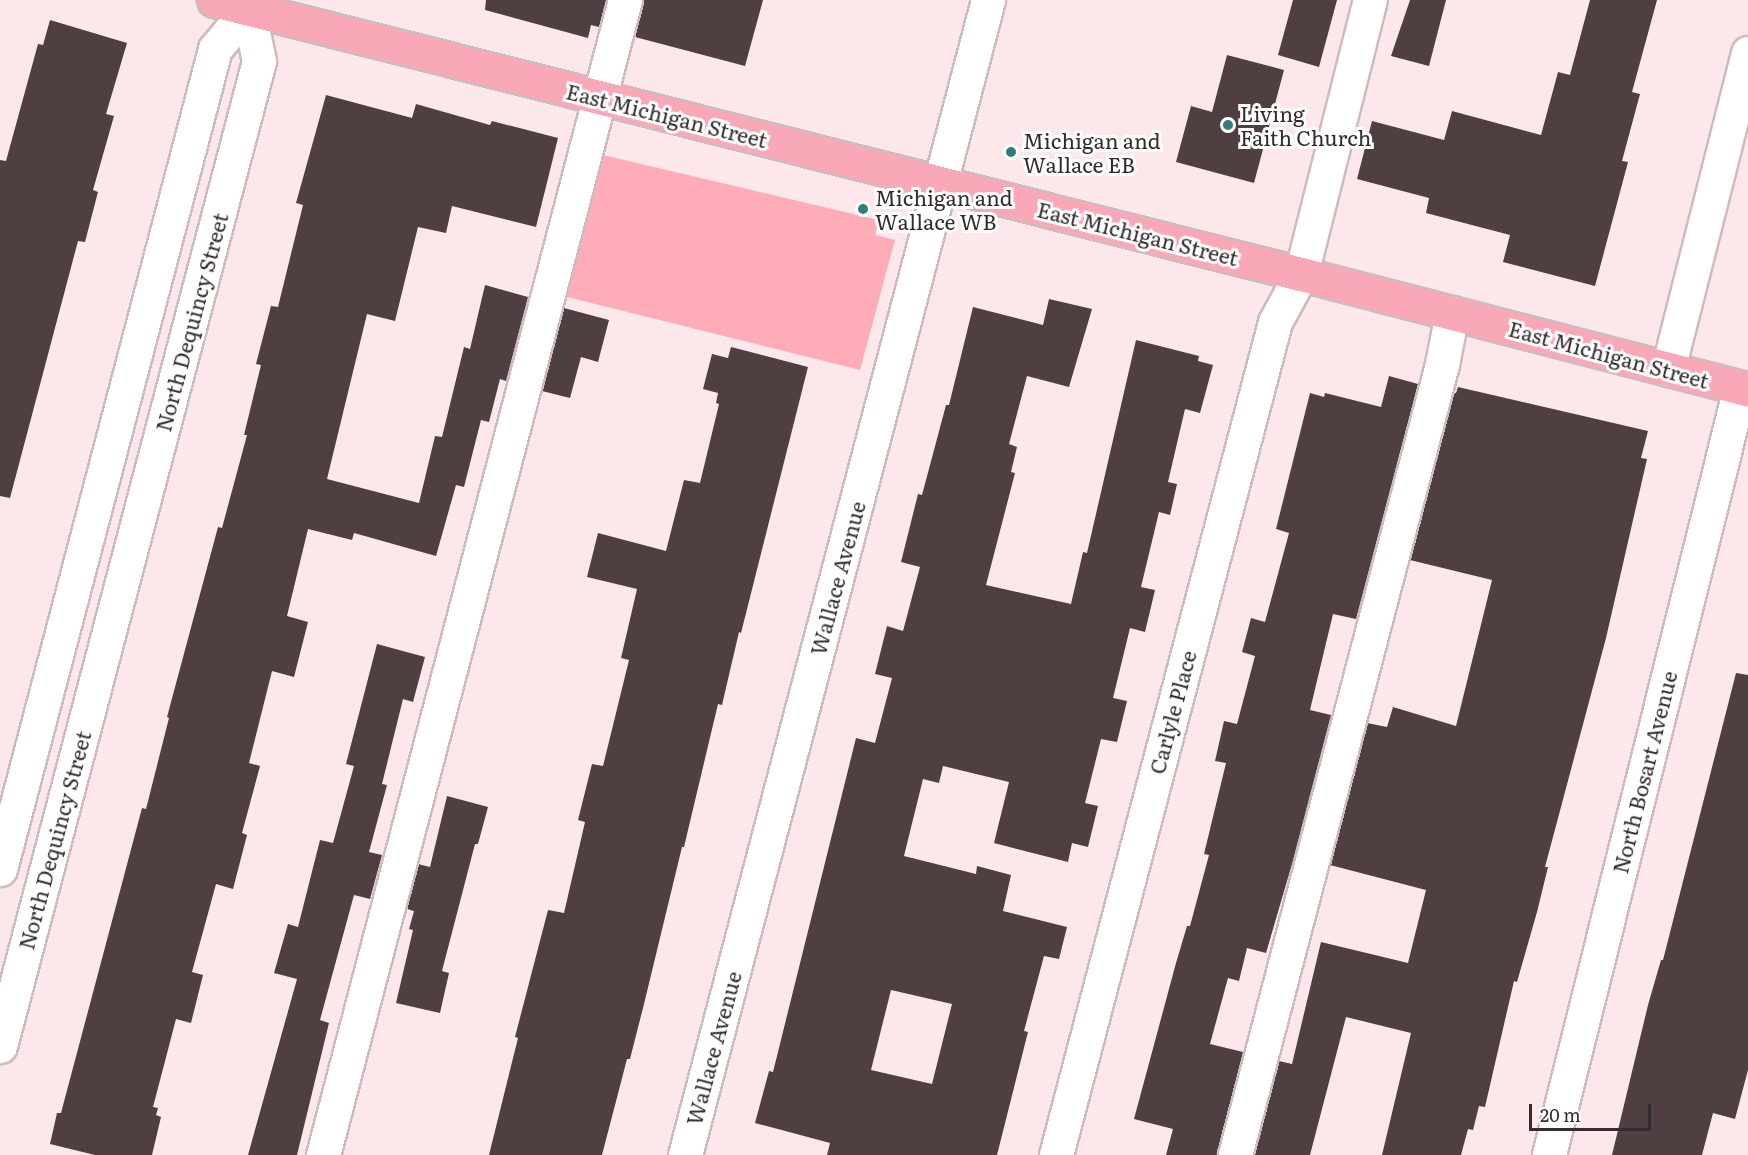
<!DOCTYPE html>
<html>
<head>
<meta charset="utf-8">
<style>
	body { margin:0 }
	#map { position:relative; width:1748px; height:1155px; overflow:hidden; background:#fce8ea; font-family:Literata,serif }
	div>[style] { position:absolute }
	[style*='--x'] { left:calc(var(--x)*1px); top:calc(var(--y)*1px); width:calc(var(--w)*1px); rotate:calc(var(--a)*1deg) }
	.green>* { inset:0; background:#feacb7 }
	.building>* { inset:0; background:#4f3f41 }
	.roads { filter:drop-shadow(2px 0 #cebbbd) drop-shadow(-2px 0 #cebbbd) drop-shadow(0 2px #cebbbd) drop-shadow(0 -2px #cebbbd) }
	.minor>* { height:33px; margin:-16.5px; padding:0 16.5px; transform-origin:16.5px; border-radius:16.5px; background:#fff }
	.major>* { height:33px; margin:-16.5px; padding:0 16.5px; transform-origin:16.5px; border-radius:16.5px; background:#f9a8b7 }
	.dots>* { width:16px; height:16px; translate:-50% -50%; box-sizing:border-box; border:3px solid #fff; border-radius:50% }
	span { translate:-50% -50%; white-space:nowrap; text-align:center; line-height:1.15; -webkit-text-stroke:6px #fff; paint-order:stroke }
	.poi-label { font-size:21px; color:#332c2c }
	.left { translate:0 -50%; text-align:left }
	.street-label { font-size:21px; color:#332c2c }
	.scale { position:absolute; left:1529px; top:1104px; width:122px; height:27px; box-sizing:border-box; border:3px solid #332c2c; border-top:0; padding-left:8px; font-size:18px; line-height:21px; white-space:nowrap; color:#332c2c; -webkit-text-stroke:4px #fff; paint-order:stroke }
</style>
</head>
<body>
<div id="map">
	<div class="green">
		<i style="clip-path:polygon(603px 155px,879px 220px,875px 235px,895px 240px,860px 370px,563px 296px)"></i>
	</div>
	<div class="building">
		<i style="clip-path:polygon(486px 0,606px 0,599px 27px,591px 25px,588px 38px,485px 10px)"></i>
		<i style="clip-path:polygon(643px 0,763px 0,745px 66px,635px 37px)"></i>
		<i style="clip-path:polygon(1293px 0,1337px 0,1319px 67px,1278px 55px)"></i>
		<i style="clip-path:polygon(1410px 0,1446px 0,1429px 66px,1391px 56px)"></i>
		<i style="clip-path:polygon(1590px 0,1657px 0,1632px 92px,1640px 94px,1622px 161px,1628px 162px,1595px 286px,1503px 262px,1510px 235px,1426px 213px,1429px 198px,1357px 179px,1372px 121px,1444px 140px,1452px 111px,1541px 135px,1558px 72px,1570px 75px)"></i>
		<i style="clip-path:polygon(50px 20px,127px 43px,106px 114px,114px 116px,93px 190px,98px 192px,85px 242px,78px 241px,10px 498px,0 496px,0 160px,6px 161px,38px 44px,43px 45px)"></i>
		<i style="clip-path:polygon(1227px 55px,1284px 70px,1254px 183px,1176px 162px,1191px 106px,1212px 112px)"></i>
		<i style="clip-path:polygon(326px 95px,412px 118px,416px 104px,490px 125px,492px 121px,558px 138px,536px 227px,452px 206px,446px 233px,418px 227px,395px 321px,367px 314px,327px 479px,419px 503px,435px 436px,442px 437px,464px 347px,470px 349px,485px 285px,528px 297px,506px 381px,500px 379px,489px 422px,481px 420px,464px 487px,456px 485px,436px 556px,354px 533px,352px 540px,308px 529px,287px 616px,308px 622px,294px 677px,272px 671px,249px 763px,260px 766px,242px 833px,247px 835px,233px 889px,216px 884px,192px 972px,203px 975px,191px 1023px,176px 1019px,153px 1107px,158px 1108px,156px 1115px,161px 1117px,152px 1155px,95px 1155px,50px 1144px,57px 1113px,61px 1113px,142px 808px,146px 809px,169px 718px,167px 717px,218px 527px,222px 528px,247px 435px,244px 435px,261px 365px,256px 364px,271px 306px,278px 307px,303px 205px,296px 203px)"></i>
		<i style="clip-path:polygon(evenodd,1049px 299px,1092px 309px,1069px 387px,1027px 376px,1009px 444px,1017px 447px,1011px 472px,1015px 473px,986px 585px,1071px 604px,1083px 552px,1087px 553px,1136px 340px,1199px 356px,1198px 361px,1213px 365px,1200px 413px,1185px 409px,1168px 482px,1177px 484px,1170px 515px,1159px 512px,1141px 587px,1155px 590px,1145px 632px,1130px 628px,1113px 698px,1127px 701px,1117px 742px,1101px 739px,1085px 803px,1098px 806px,1088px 847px,1072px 843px,1068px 862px,994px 843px,1009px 782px,943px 766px,939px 783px,923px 779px,904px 856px,976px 874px,977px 866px,1011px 875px,1003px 911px,1067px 927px,1059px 959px,1044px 956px,1024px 1031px,1028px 1032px,997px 1155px,827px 1155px,830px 1143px,755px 1123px,769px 1071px,773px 1072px,856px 738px,875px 743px,892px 678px,875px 674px,887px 626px,903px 631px,920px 567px,901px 562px,918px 494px,922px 495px,946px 405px,949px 405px,973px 307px,1043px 325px,1049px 299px,891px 990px,952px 1004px,932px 1084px,871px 1070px,891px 990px)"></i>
		<i style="clip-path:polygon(564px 308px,609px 320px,598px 362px,581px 357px,570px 398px,542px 391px)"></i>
		<i style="clip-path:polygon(731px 347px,808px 367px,741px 633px,739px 632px,722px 705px,718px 704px,684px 847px,682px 847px,644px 1004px,630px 1059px,627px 1059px,602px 1155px,489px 1155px,518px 1038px,515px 1037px,548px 910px,564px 913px,585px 822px,578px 820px,592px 764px,603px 766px,629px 660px,621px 658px,637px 589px,587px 577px,598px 533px,666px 551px,684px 480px,700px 483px,719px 404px,716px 403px,718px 393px,703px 389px,712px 354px,728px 358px)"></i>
		<i style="clip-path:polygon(1389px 376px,1418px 384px,1356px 619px,1333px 614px,1310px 710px,1331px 715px,1292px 864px,1266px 953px,1247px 948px,1239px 981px,1228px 978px,1210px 1044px,1243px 1052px,1217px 1155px,1166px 1155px,1173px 1129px,1134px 1119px,1176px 963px,1187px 926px,1190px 926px,1209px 855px,1204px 854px,1226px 763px,1215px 761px,1224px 721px,1237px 724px,1255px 656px,1242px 652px,1251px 618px,1265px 622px,1289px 533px,1276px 529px,1310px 393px,1324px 397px,1325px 393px,1381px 407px)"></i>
		<i style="clip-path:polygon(1458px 387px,1648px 431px,1641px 458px,1647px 459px,1606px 638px,1545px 867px,1548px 867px,1537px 912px,1517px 982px,1514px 981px,1485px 1107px,1479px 1106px,1473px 1130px,1468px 1129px,1461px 1155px,1382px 1155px,1411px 1033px,1346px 1017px,1310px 1155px,1254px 1155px,1279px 1061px,1292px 1064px,1321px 942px,1408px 963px,1426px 890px,1330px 865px,1367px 723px,1387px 727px,1393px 707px,1456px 726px,1492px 580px,1410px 560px,1454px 393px,1456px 393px)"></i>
		<i style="clip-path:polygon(377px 644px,425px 657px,413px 702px,403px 699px,382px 784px,387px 785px,369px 852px,382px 855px,370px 899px,354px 895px,320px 1020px,329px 1023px,297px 1155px,248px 1155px,297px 979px,274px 973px,288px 924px,298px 927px,320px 840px,333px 843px,354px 766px,346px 764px)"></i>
		<i style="clip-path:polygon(1736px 673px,1748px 675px,1748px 1070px,1735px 1119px,1713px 1113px,1702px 1155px,1612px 1155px,1648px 1005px,1661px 960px,1663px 960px)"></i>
		<i style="clip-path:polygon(447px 796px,488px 807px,478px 844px,475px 844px,442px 971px,449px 973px,440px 1013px,396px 1003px,413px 930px,409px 929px,414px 911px,407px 909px,418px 864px,430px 867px)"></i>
	</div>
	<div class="roads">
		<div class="minor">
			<i style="--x:1668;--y:369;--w:326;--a:-75.8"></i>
			<i style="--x:0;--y:869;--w:848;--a:-75.31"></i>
			<i style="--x:215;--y:49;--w:52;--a:-50.5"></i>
			<i style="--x:248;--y:9;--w:9;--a:-77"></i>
			<i style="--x:0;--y:1046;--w:1018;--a:-75.27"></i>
			<i style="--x:259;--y:61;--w:53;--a:-101.9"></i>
			<i style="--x:323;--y:1155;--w:1194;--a:-75.35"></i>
			<i style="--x:685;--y:1155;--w:1194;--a:-75.3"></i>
			<i style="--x:1056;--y:1155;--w:861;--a:-75.27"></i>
			<i style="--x:1275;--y:322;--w:55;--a:-61.6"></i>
			<i style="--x:1301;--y:274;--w:283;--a:-75.9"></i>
			<i style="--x:1235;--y:1155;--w:818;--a:-75.33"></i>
			<i style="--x:1442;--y:364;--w:52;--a:-78.9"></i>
			<i style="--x:1549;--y:1155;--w:790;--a:-76.02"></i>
		</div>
		<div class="major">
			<i style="--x:214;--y:0;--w:1121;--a:14.15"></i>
			<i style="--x:1301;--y:274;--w:462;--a:14.5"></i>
		</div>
	</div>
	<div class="dots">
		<i style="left:1228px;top:125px;background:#347c79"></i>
		<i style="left:1011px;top:152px;background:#347c79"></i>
		<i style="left:863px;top:209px;background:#347c79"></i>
	</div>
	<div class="poi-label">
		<span class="left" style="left:1240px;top:125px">Living<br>Faith Church</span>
		<span class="left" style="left:1023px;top:152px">Michigan and<br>Wallace EB</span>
		<span class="left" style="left:875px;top:209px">Michigan and<br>Wallace WB</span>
	</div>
	<div class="street-label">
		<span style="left:667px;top:115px;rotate:14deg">East Michigan Street</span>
		<span style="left:1138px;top:233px;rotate:14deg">East Michigan Street</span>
		<span style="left:191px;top:322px;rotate:-75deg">North Dequincy Street</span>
		<span style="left:1609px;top:354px;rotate:15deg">East Michigan Street</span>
		<span style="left:837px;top:578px;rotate:-75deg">Wallace Avenue</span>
		<span style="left:1172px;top:712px;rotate:-75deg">Carlyle Place</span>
		<span style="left:1644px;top:772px;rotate:-76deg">North Bosart Avenue</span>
		<span style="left:54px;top:840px;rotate:-75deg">North Dequincy Street</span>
		<span style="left:713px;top:1048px;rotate:-75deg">Wallace Avenue</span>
	</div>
	<div class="scale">20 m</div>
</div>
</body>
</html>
